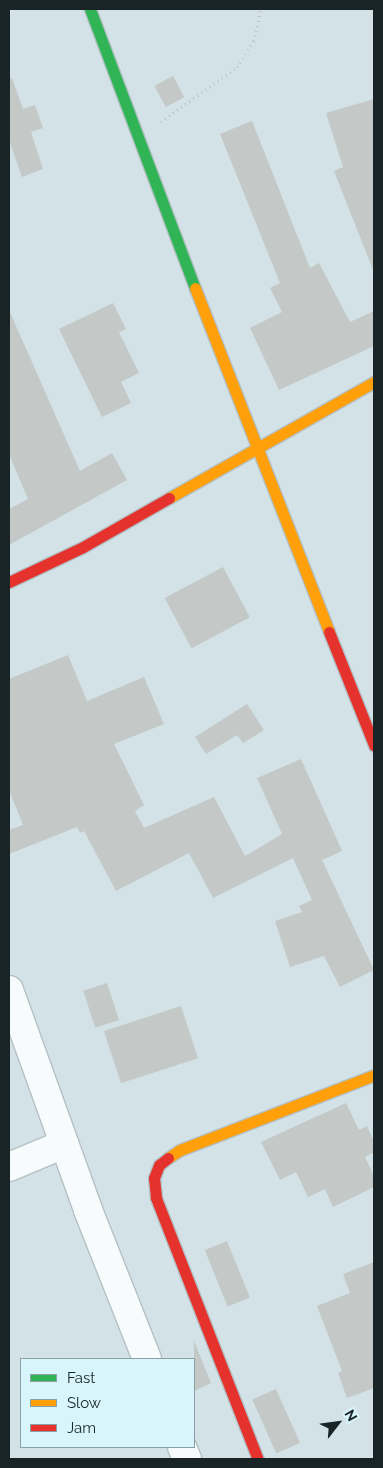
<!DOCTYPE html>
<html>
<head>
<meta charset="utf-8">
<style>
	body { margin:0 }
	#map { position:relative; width:383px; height:1468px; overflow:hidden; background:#d2e2e6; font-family:Raleway,sans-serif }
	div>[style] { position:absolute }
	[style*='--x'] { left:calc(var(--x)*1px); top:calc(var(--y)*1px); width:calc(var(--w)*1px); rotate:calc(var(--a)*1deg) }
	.building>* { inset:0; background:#c4c8c7; transform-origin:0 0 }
	.path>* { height:3px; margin-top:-1.5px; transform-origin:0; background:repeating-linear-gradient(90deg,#bec3c3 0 1px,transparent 0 5px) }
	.roads { filter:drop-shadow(1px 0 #b3c0c4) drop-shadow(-1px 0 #b3c0c4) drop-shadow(0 1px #b3c0c4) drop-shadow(0 -1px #b3c0c4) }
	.street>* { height:28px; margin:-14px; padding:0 14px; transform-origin:14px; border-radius:14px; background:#f8fbfb }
	.fast>* { height:11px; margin:-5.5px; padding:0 5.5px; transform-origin:5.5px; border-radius:5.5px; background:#30b455 }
	.slow>* { height:11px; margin:-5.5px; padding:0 5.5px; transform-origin:5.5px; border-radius:5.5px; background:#ff9f0a }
	.jam>* { height:11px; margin:-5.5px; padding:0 5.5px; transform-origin:5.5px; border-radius:5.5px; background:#e5322d }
	span { translate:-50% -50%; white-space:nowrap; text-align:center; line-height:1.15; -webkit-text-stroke:5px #d7f5fb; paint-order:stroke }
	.frame { position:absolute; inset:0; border:10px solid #192426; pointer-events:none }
	.legend { position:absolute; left:20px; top:1358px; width:175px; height:90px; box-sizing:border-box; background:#d7f5fb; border:1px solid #8ba1a6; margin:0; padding:6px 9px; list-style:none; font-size:15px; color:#192426 }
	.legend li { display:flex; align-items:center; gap:10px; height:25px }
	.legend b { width:25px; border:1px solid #8ba1a6 }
	.north { position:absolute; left:313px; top:1398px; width:50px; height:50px; -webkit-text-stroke:4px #d7f5fb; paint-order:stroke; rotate:60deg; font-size:14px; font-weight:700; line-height:20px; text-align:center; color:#192426 }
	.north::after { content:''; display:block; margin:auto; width:18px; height:22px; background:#192426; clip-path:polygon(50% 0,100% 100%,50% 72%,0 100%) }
</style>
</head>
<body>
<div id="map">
	<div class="building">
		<i style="left:173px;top:76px;width:24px;height:21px;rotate:62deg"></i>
		<i style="clip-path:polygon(12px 78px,23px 109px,35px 105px,43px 128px,31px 132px,43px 169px,22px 177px,9px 140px,9px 79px)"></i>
		<i style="clip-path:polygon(374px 99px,374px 269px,373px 270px,334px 171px,343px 167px,326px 113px)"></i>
		<i style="clip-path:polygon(252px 121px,310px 268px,319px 263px,350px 322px,374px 311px,374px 346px,279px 390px,250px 328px,282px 312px,270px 288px,280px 283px,220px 134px)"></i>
		<i style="clip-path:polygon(113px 303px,126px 329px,119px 332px,139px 373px,121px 382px,131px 403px,102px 417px,59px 329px)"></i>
		<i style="clip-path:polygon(9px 310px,80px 471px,112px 453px,127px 480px,9px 545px,9px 509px,28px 499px,9px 454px)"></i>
		<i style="left:223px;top:567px;width:57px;height:66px;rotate:62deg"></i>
		<i style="clip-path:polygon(68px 655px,87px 701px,144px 677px,164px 724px,114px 744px,144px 805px,135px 811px,144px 828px,214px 797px,245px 856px,282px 834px,257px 778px,301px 759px,342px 851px,322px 860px,374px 970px,340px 987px,324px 956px,290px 967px,275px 921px,302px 912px,299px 906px,312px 900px,293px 858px,213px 898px,189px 853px,116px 891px,84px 831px,80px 833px,77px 827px,9px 854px,9px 830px,23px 825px,9px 790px,9px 679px)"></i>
		<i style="clip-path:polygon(247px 704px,264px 730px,243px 743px,237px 735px,206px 754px,195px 737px)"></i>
		<i style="left:107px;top:983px;width:39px;height:25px;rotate:72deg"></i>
		<i style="left:181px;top:1006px;width:55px;height:81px;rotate:72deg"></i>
		<i style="clip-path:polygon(346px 1103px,359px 1130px,367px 1126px,374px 1142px,374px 1152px,365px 1157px,374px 1176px,374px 1187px,333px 1207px,325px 1189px,308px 1197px,296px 1172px,280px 1180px,261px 1142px)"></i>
		<i style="left:227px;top:1241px;width:61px;height:24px;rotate:68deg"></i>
		<i style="clip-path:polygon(374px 1262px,374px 1388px,347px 1398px,338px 1373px,342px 1371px,317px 1306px,350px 1293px,343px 1274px)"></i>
		<i style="clip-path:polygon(194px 1341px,211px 1383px,194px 1391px)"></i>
		<i style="left:276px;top:1389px;width:59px;height:26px;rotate:66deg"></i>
	</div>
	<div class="path">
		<i style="--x:161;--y:122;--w:94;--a:-35.9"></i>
		<i style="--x:237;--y:67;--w:31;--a:-57"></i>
		<i style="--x:254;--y:41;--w:33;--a:-78"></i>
	</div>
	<div class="roads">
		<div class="street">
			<i style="--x:9;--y:990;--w:234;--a:70.2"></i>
			<i style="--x:88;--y:1210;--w:160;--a:68.4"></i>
			<i style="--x:9;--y:1167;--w:60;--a:-22.7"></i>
			<i style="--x:182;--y:1447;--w:13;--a:67"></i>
		</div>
		<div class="fast">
			<i style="--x:90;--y:9;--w:298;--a:69.4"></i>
		</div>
		<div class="slow">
			<i style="--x:195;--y:288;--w:369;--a:68.7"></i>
			<i style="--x:169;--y:498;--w:236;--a:-29.5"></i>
			<i style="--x:168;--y:1158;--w:14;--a:-34"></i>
			<i style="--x:180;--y:1150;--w:208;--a:-21.1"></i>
		</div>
		<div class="jam">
			<i style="--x:9;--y:582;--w:82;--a:-25.3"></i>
			<i style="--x:83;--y:547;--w:99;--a:-29.7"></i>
			<i style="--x:329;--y:632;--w:122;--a:68.3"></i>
			<i style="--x:168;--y:1158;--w:11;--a:142"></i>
			<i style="--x:159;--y:1165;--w:14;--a:111"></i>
			<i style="--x:154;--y:1178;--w:20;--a:84"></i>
			<i style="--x:156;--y:1198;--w:280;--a:68.7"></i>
		</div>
	</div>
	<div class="frame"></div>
	<ul class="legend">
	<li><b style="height:6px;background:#30b455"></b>Fast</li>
	<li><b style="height:6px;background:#ff9f0a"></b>Slow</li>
	<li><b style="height:6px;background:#e5322d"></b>Jam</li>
	</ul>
	<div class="north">N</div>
</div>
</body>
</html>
